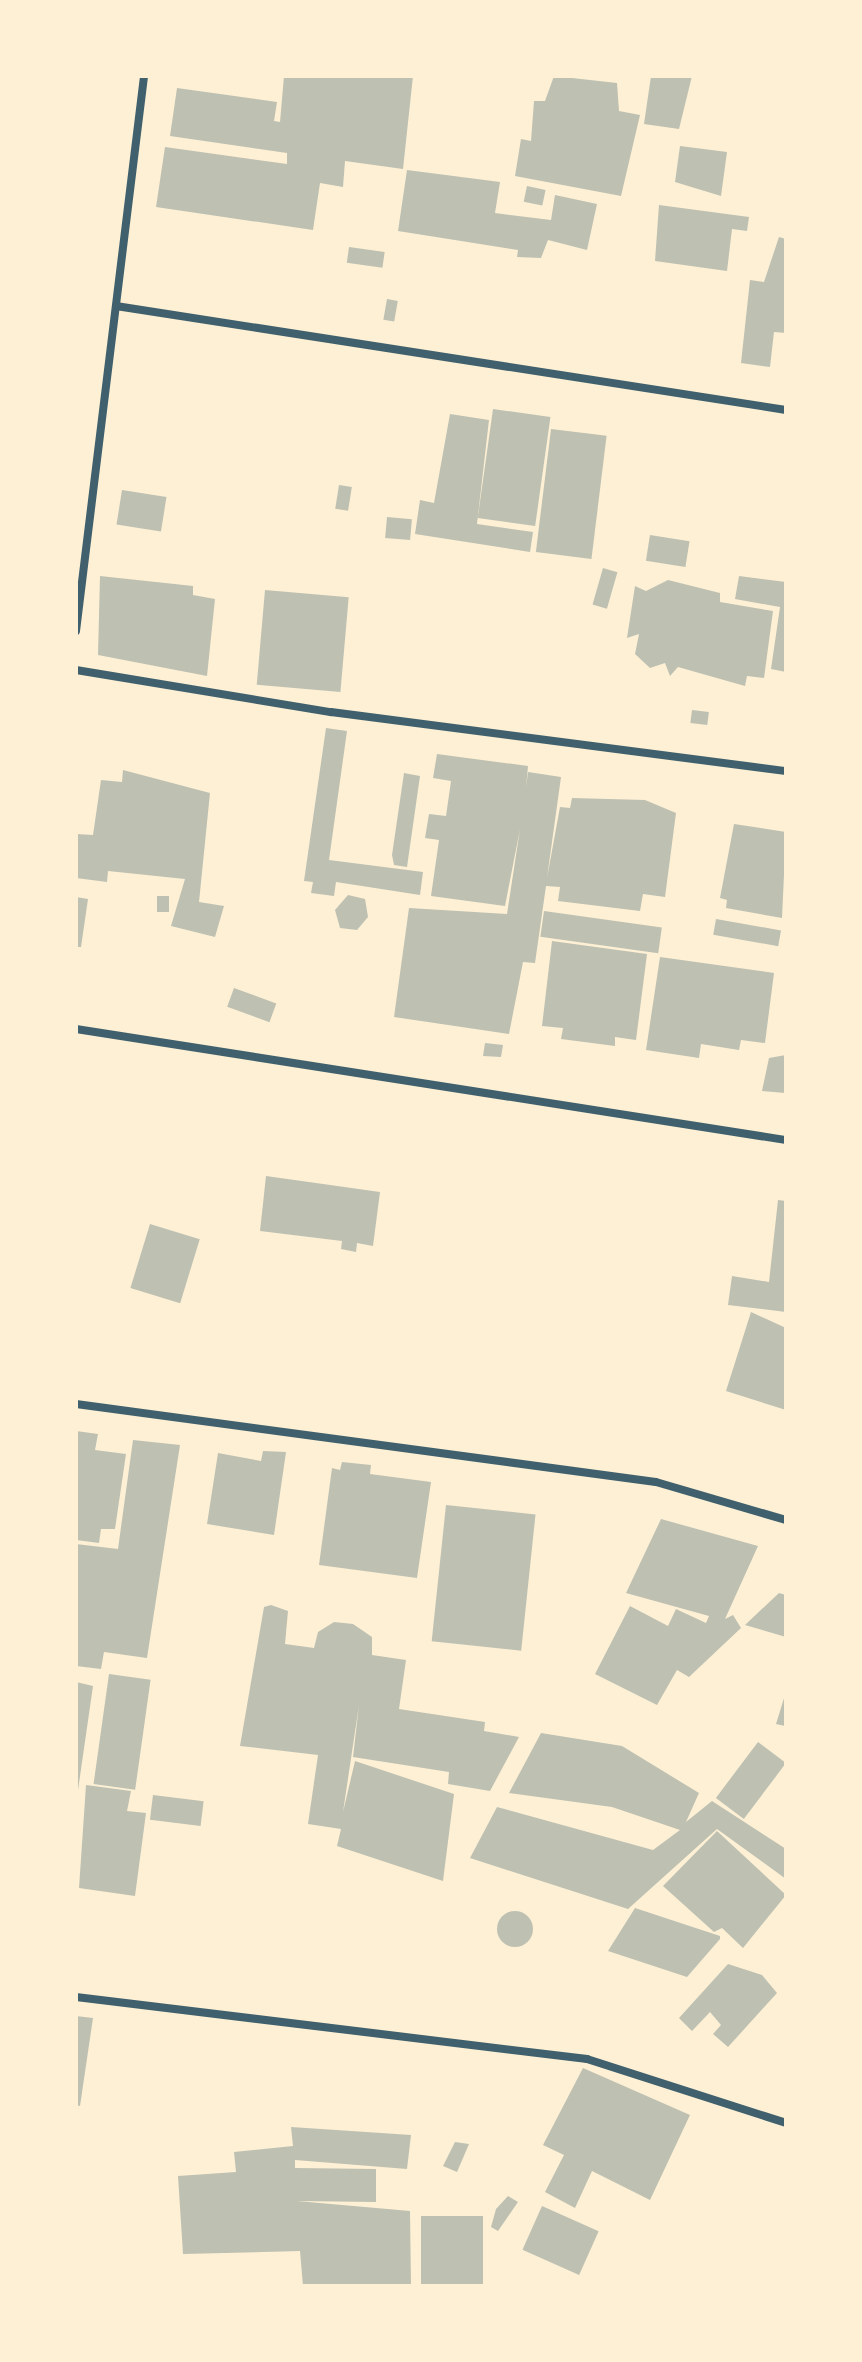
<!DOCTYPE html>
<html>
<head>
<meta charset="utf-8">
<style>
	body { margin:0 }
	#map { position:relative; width:862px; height:2362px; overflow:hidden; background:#fdf0d5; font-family:Helvetica,sans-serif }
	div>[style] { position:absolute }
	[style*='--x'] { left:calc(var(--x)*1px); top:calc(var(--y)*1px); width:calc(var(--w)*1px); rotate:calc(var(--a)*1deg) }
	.building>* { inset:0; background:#bec0b2; transform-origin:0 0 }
	.round { border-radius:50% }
	.minor>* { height:8px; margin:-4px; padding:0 4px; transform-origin:4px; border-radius:4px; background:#3f606c }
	span { translate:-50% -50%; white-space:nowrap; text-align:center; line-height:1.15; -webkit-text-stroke:7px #fdf0d5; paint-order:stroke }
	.frame { position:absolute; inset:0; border:78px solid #fdf0d5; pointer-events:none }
</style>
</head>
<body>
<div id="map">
	<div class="building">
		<i style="clip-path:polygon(284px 76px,413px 76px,403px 169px,345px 161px,343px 187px,320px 183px,313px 230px,156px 207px,165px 147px,287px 164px,287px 153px,170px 136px,177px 88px,277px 102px,274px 121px,280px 122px)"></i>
		<i style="clip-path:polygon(554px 76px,617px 83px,619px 111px,640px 115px,621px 196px,515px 176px,521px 139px,531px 141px,534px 101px,545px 101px)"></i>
		<i style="clip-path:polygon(651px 76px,692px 76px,679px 129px,644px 124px)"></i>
		<i style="clip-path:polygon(680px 146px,727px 152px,721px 196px,675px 182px)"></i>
		<i style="clip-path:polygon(407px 170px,500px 182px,495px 213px,551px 220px,555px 195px,597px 204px,587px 250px,548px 240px,541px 258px,517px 257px,518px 250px,398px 231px)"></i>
		<i style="left:527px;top:186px;width:19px;height:16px;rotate:12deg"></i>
		<i style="clip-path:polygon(659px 205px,749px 217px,747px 231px,732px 229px,727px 271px,655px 261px)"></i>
		<i style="clip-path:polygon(779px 237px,786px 239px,786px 333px,774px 332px,770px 367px,741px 363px,750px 280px,764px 282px)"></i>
		<i style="left:349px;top:247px;width:36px;height:16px;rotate:8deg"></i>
		<i style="left:387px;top:299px;width:11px;height:21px;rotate:10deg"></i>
		<i style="left:493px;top:409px;width:58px;height:110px;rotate:8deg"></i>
		<i style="clip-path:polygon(450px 414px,489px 420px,477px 524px,533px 532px,530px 552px,415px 534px,420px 500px,434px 503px)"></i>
		<i style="left:551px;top:429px;width:56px;height:124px;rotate:7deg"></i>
		<i style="left:339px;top:485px;width:13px;height:24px;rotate:9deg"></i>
		<i style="left:122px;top:490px;width:45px;height:35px;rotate:9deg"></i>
		<i style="left:387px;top:517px;width:25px;height:21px;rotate:5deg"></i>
		<i style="left:650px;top:535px;width:40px;height:26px;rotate:9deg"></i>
		<i style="left:603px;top:568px;width:15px;height:38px;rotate:16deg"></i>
		<i style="clip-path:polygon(100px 576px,193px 586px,193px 595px,215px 599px,207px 676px,98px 655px)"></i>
		<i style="clip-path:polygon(739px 576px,786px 582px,786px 672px,771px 669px,780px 607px,735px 599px)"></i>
		<i style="clip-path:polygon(668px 580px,720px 593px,720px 602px,773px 611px,764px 678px,747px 676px,745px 686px,678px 667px,670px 676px,665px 663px,650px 668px,635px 654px,639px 634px,627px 638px,635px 586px,646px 591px)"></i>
		<i style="left:265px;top:590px;width:84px;height:95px;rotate:5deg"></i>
		<i style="left:692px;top:710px;width:17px;height:13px;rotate:7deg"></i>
		<i style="clip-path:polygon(326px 728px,347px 731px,329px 860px,423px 872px,420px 895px,336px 882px,334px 896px,311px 893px,313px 882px,304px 881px)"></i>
		<i style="clip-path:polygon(437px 754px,528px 766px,526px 788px,528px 772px,561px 777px,547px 878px,560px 807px,570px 808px,572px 798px,645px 800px,676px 813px,665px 897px,643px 894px,640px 911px,558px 901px,560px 887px,546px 886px,535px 963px,523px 962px,509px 1034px,394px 1017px,409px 908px,507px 914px,520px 829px,505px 906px,431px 896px,439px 840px,425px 838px,429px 814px,446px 816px,451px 781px,433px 778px)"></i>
		<i style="clip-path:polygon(123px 770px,210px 793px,199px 902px,224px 906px,215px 937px,171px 926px,185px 879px,108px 871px,107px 882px,76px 878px,76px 834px,93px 835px,101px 780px,122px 782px)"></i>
		<i style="clip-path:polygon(404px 773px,420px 776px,407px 867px,394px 865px,392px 855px)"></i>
		<i style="clip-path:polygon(734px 824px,786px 832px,782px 918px,726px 908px,727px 900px,720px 898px)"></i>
		<i style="clip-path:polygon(348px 895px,365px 899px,368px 917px,357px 930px,340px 928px,335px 910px)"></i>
		<i style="left:157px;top:896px;width:12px;height:16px"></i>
		<i style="clip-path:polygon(76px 897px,88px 899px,81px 947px,76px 947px)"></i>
		<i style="left:544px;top:911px;width:119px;height:26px;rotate:8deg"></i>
		<i style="left:716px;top:919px;width:66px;height:16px;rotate:10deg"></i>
		<i style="clip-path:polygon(552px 941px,647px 954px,636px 1040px,615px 1037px,615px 1046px,561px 1039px,563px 1028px,542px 1026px)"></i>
		<i style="clip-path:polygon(660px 957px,774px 973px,765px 1043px,741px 1040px,739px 1050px,701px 1044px,699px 1058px,646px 1050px)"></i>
		<i style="left:234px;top:988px;width:45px;height:20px;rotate:20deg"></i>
		<i style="clip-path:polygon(485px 1043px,503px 1045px,501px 1057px,483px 1056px)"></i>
		<i style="clip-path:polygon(786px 1055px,785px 1093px,762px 1091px,769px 1058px)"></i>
		<i style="clip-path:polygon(266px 1176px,380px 1192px,373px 1246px,357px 1243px,356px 1252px,341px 1249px,342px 1241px,260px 1231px)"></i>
		<i style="clip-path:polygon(778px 1200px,786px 1201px,786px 1312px,728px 1305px,732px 1276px,769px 1282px)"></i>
		<i style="left:150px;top:1224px;width:52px;height:67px;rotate:17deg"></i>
		<i style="clip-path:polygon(751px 1312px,786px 1328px,786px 1410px,726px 1391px)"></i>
		<i style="clip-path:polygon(76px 1431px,98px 1434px,95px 1450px,126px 1454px,115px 1529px,101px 1529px,99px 1543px,76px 1540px)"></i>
		<i style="clip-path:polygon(133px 1440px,180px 1445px,147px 1658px,104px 1652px,101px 1669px,76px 1666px,76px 1544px,118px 1549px)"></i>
		<i style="clip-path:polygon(263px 1451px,286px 1452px,274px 1535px,207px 1524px,218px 1453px,261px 1461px)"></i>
		<i style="clip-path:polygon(342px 1462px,371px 1465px,370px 1474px,431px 1482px,417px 1578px,319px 1565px,332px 1468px,340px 1470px)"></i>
		<i style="left:446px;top:1505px;width:90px;height:137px;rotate:6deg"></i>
		<i style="clip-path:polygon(661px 1519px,758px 1546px,725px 1619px,733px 1615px,741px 1628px,689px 1677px,677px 1670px,657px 1705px,595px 1674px,630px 1606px,668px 1626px,676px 1609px,706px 1623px,709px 1616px,626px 1593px)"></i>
		<i style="clip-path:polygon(779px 1593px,786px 1595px,786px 1637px,745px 1625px)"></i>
		<i style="clip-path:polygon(271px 1605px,288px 1611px,285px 1644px,314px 1648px,318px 1632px,334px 1622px,353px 1624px,372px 1637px,372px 1655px,406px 1660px,399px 1709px,485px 1722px,484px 1731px,519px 1737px,490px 1791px,448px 1784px,449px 1772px,353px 1757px,359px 1705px,343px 1812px,355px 1761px,454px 1794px,443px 1881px,337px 1846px,341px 1829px,308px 1824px,318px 1755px,240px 1746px,264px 1607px)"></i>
		<i style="left:109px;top:1674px;width:42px;height:111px;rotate:8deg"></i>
		<i style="clip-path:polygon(76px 1682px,93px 1686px,78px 1790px,76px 1790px)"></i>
		<i style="clip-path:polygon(785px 1695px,786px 1695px,785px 1726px,776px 1724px)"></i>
		<i style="clip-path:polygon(541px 1733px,622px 1746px,699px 1793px,686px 1822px,712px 1801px,786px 1849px,786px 1879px,717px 1829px,628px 1909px,470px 1858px,497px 1807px,653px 1850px,680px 1830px,612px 1807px,509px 1793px)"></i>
		<i style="left:758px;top:1742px;width:35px;height:70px;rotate:37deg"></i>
		<i style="clip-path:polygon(86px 1785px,131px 1791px,127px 1811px,146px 1813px,135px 1896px,79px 1888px)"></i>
		<i style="left:153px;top:1795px;width:51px;height:25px;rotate:7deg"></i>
		<i style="clip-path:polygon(717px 1831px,786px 1895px,743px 1948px,722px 1928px,714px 1932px,663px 1886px)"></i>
		<i style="clip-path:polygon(635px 1908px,720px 1936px,720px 1939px,687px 1977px,608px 1951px)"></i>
		<i class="round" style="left:497px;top:1911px;width:36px;height:36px"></i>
		<i style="clip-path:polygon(728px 1964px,762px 1975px,777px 1993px,728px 2047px,713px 2034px,721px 2025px,710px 2012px,692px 2031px,679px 2018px)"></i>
		<i style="clip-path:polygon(76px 2016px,93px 2018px,80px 2106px,76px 2105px)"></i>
		<i style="clip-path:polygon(583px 2068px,690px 2115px,650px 2200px,592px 2171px,575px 2208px,545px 2192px,564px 2155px,543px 2145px)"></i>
		<i style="clip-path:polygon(291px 2127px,411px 2135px,407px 2169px,295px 2160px,295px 2168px,376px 2169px,376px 2202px,297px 2201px,410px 2211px,411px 2286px,303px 2286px,300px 2251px,183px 2254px,178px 2176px,236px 2172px,234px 2152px,293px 2146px)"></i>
		<i style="clip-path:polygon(455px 2142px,469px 2144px,457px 2172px,443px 2166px)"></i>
		<i style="clip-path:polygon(508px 2196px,518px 2202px,498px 2231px,491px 2227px,496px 2209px)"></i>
		<i style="left:542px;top:2206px;width:62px;height:48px;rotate:24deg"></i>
		<i style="left:421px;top:2216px;width:62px;height:70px"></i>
	</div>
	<div class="minor">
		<i style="--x:116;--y:306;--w:678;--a:8.82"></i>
		<i style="--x:76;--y:631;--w:559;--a:-83.01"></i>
		<i style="--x:76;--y:670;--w:258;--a:9.4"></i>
		<i style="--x:331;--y:712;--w:459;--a:7.4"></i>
		<i style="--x:76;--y:1029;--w:719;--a:8.89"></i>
		<i style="--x:76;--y:1404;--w:585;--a:7.66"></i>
		<i style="--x:656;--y:1482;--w:135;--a:16.3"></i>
		<i style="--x:76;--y:1997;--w:515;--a:6.92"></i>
		<i style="--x:587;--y:2059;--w:209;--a:17.8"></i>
	</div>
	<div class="frame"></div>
</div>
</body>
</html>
